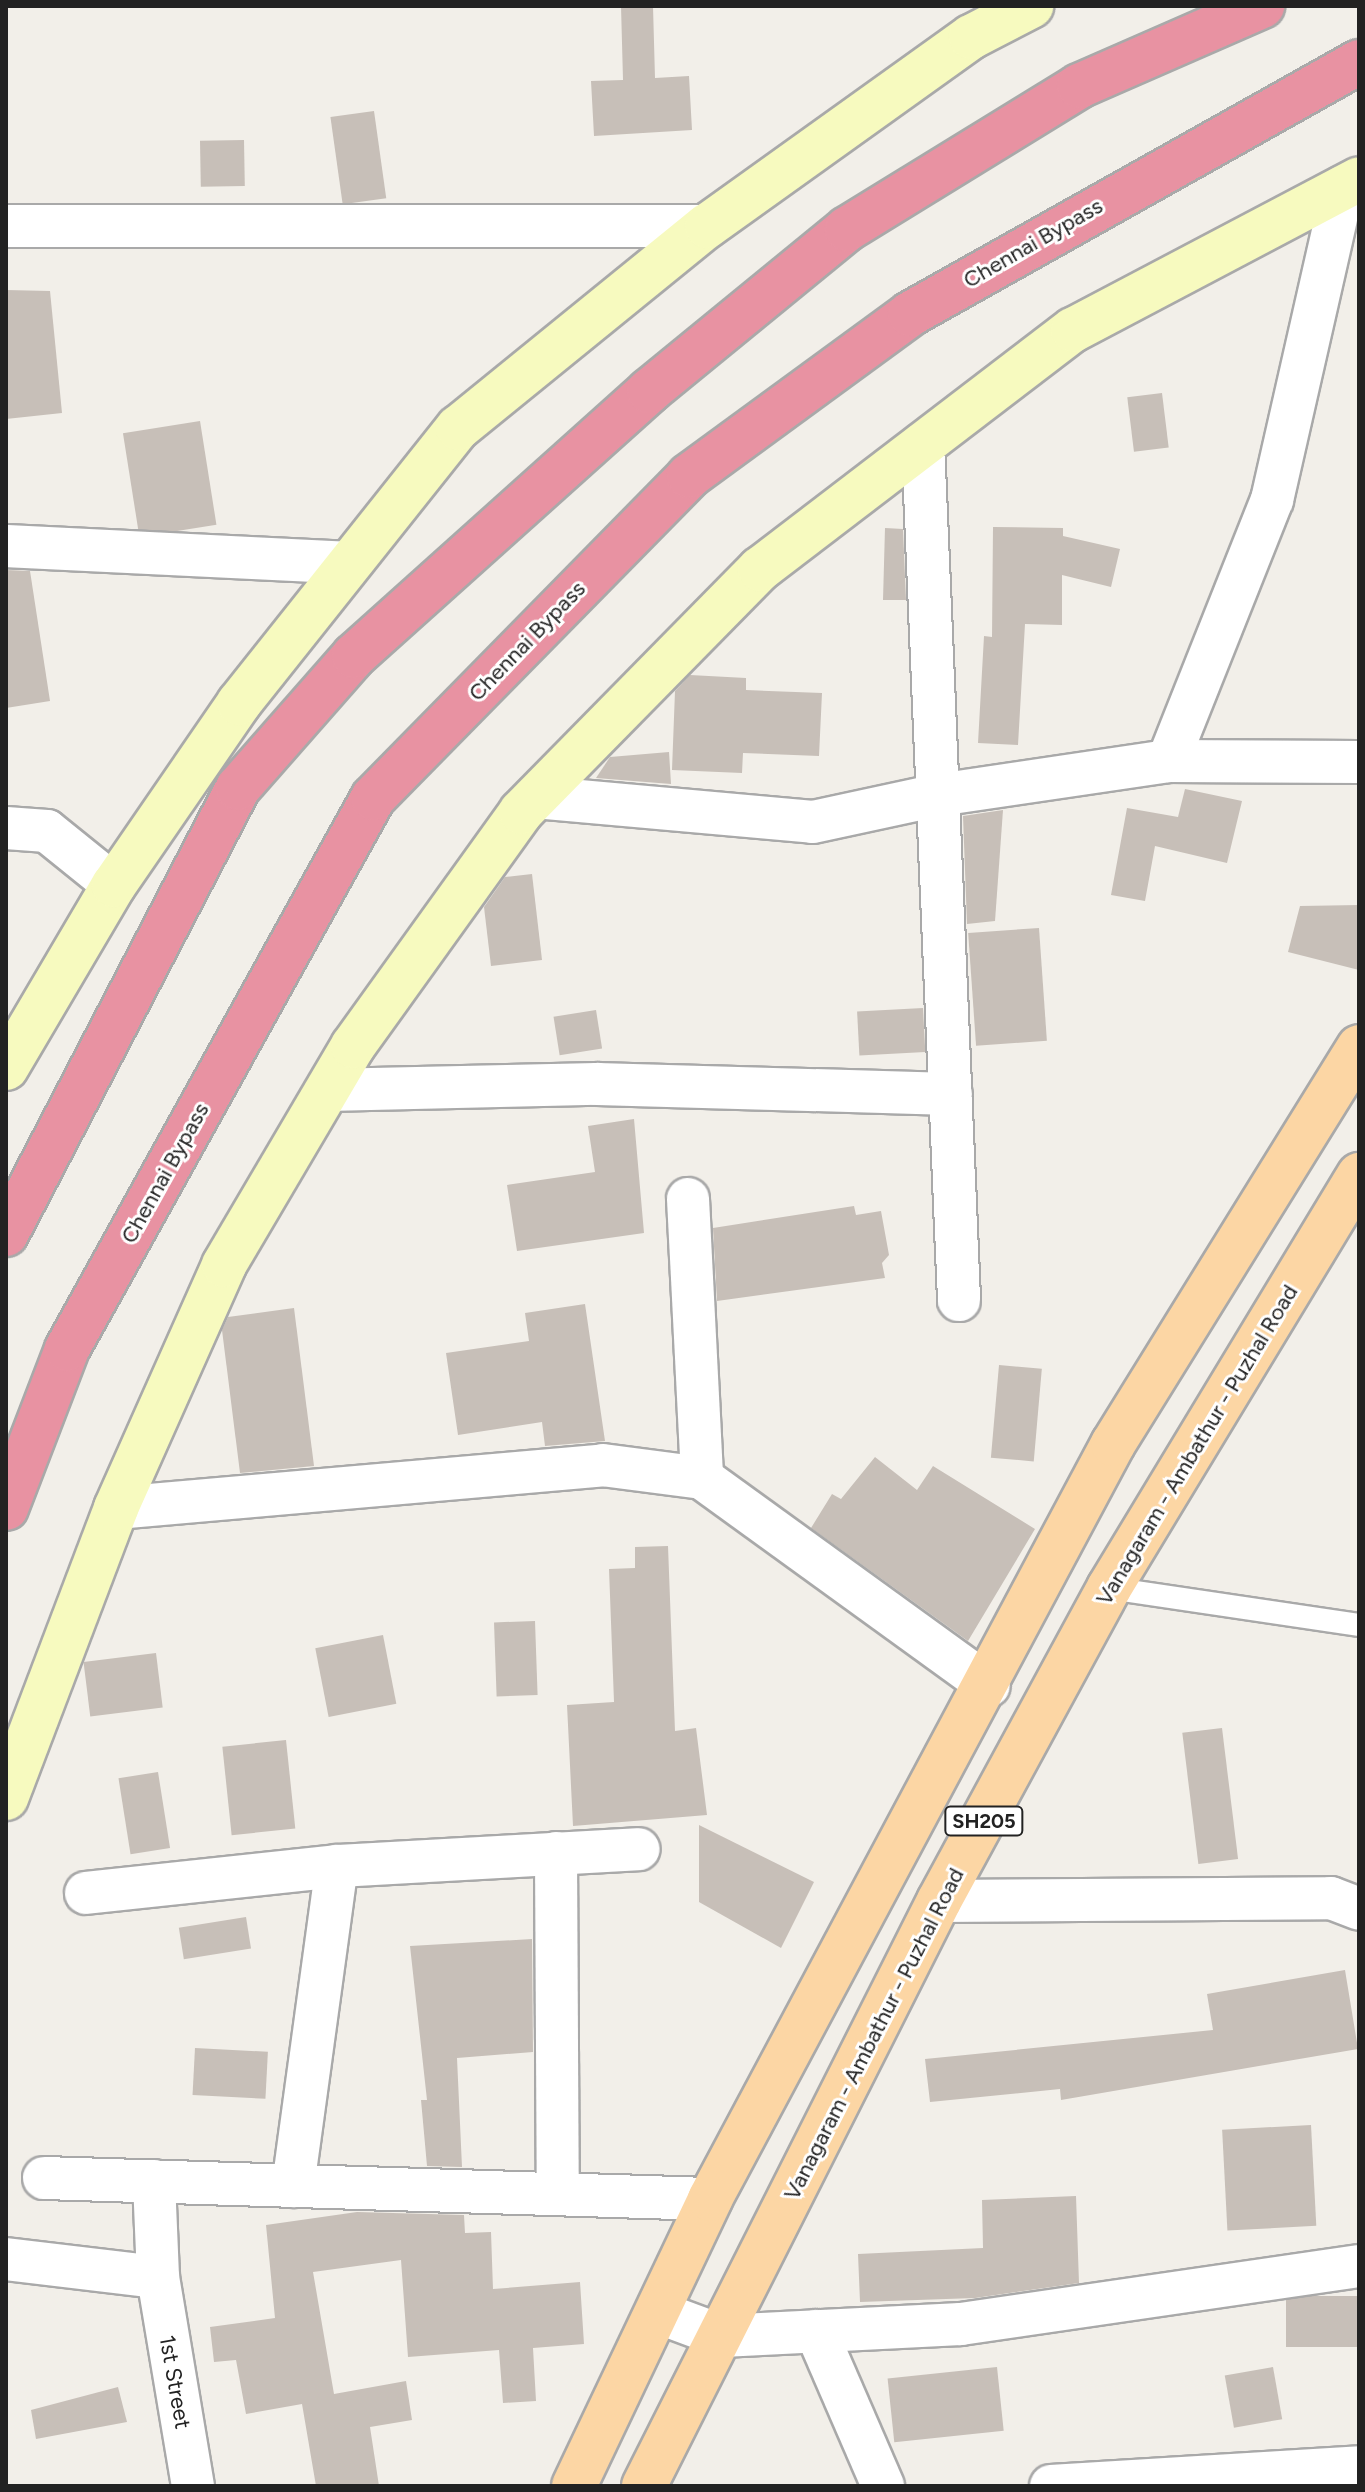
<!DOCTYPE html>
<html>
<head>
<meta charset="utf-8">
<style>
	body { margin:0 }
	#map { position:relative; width:1365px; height:2492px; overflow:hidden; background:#f2efe9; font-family:Figtree,sans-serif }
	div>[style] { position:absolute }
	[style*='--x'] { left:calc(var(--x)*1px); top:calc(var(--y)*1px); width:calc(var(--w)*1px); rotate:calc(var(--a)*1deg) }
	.building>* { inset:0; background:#c7bfb8; transform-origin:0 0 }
	.roads { filter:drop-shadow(2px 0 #a9a9a9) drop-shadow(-2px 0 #a9a9a9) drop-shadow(0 2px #a9a9a9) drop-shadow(0 -2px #a9a9a9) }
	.lane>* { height:22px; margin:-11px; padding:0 11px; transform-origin:11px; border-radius:11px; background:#fff }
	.street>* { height:42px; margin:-21px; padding:0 21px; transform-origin:21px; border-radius:21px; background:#fff }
	.secondary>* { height:44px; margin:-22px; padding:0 22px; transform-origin:22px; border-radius:22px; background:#f7fabf }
	.primary>* { height:44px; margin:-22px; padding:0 22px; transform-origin:22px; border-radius:22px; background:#fcd6a4 }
	.highway>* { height:44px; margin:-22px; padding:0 22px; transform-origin:22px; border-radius:22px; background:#e892a2 }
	span { translate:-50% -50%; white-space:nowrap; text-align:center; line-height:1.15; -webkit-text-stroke:6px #fff; paint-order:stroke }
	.shield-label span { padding:2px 6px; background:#fff; border:2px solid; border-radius:6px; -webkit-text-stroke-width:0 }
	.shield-label { font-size:20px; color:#222; font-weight:700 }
	.street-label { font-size:22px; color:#222 }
	.frame { position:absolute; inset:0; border:8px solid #222; pointer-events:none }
</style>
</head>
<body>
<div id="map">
	<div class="building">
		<i style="clip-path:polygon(621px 6px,653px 6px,655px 78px,689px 76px,692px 130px,594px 136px,591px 81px,623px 80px)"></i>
		<i style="left:374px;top:111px;width:88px;height:44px;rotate:82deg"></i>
		<i style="left:244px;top:140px;width:46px;height:44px;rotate:89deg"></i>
		<i style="clip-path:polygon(6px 290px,50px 291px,62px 413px,6px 419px)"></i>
		<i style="left:1162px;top:393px;width:55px;height:35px;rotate:83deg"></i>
		<i style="left:200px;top:421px;width:105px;height:78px;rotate:81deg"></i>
		<i style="clip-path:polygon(993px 527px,1063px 528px,1063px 536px,1120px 549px,1111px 587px,1062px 575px,1062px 625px,1025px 624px,1018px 745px,978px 743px,984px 636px,992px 637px)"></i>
		<i style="clip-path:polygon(885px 528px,903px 529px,906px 600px,883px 600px)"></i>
		<i style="clip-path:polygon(6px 570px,30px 571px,50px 701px,6px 708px)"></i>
		<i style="clip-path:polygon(690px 675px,746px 678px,746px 690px,822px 693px,819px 756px,743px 753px,742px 773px,672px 770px,675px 691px)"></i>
		<i style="clip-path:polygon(669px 752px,671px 784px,596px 778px,610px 757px)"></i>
		<i style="clip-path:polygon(1185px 789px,1242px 801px,1227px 863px,1155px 846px,1145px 901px,1111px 895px,1127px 808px,1178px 817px)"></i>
		<i style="clip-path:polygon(1003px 810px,995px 921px,967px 924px,963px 816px)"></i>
		<i style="clip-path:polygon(532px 874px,542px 960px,491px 966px,484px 907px,505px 877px)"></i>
		<i style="clip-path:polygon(1359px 905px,1359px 970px,1288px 952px,1300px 906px)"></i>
		<i style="left:1039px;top:928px;width:113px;height:71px;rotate:86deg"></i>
		<i style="left:923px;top:1008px;width:44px;height:66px;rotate:87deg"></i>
		<i style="left:596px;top:1010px;width:39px;height:43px;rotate:81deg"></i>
		<i style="clip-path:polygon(634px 1119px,644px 1233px,517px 1251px,507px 1185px,595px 1172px,588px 1126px)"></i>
		<i style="clip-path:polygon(854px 1206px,856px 1215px,881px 1211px,889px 1255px,882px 1263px,885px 1278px,717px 1301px,713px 1228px)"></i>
		<i style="clip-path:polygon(585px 1304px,605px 1441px,545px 1446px,542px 1422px,458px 1435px,446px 1353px,529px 1341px,525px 1313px)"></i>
		<i style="clip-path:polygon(294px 1308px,314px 1466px,240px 1473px,222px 1330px,228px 1317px)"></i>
		<i style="left:999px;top:1365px;width:43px;height:93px;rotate:5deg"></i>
		<i style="clip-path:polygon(875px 1457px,917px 1490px,933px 1466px,1035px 1529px,968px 1641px,811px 1528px,832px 1494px,841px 1499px)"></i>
		<i style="clip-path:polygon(668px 1546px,675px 1731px,696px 1728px,707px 1815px,573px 1826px,567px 1705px,614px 1702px,609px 1569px,635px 1568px,635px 1547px)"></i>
		<i style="left:535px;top:1621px;width:74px;height:41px;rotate:88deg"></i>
		<i style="left:383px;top:1635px;width:70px;height:69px;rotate:79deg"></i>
		<i style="left:156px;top:1653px;width:55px;height:73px;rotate:83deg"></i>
		<i style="left:1222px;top:1728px;width:132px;height:40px;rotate:83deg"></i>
		<i style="left:286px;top:1740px;width:89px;height:64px;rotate:84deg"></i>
		<i style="left:158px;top:1772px;width:77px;height:40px;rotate:81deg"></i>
		<i style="clip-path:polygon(699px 1825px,814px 1882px,781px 1948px,699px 1902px)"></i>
		<i style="left:246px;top:1917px;width:32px;height:68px;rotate:81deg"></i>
		<i style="clip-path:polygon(532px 1939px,533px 2052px,457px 2058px,462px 2167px,427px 2166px,421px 2100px,427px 2100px,410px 1946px)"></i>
		<i style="clip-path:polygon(1345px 1970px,1358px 2049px,1061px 2100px,1060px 2089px,930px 2102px,925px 2059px,1213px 2030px,1207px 1994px)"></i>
		<i style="left:195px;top:2048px;width:73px;height:47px;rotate:3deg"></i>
		<i style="left:1311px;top:2125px;width:101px;height:89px;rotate:87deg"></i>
		<i style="clip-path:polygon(1076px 2196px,1079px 2283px,975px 2298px,860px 2302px,858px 2254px,983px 2248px,982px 2200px)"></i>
		<i style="clip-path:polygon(357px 2212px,464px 2215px,465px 2233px,491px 2232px,493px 2289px,580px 2282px,584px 2344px,533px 2348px,536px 2401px,503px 2403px,499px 2350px,408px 2357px,401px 2260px,313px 2272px,334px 2394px,406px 2381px,412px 2420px,370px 2427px,379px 2486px,316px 2486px,302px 2404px,246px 2414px,236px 2360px,214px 2362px,210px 2327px,275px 2318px,266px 2225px)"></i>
		<i style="left:1359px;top:2296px;width:51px;height:73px;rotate:90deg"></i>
		<i style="left:997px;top:2367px;width:64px;height:110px;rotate:84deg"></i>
		<i style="left:1273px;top:2367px;width:53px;height:49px;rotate:80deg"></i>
		<i style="clip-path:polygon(118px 2387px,127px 2422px,36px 2439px,31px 2410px)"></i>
	</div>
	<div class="roads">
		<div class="lane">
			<i style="--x:1109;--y:1588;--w:253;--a:8.4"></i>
		</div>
		<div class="street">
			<i style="--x:6;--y:226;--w:701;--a:0"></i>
			<i style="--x:923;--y:444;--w:857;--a:87.59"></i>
			<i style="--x:6;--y:546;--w:345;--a:2.8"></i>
			<i style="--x:1168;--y:761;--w:281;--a:-68.3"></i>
			<i style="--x:1272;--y:500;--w:321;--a:-77.2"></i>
			<i style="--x:535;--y:797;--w:279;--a:5.1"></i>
			<i style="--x:813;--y:822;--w:128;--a:-12.2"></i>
			<i style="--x:938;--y:795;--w:232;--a:-8.4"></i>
			<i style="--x:1168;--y:761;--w:191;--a:0.3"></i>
			<i style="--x:6;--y:828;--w:41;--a:4.2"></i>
			<i style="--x:47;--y:831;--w:86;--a:38.9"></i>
			<i style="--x:327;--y:1090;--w:270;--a:-1.3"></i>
			<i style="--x:597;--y:1084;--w:354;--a:1.6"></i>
			<i style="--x:688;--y:1199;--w:279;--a:87.1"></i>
			<i style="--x:116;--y:1508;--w:489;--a:-5"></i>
			<i style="--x:603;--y:1465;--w:100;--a:7.5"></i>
			<i style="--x:702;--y:1478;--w:354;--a:35.9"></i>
			<i style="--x:556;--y:1853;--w:341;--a:89.7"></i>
			<i style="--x:86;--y:1893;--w:252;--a:-6.1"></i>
			<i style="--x:337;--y:1866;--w:302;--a:-3.2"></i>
			<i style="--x:939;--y:1901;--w:392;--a:-0.4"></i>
			<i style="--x:1331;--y:1898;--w:30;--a:21"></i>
			<i style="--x:44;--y:2178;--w:666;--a:1.81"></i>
			<i style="--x:154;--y:2181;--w:96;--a:87.6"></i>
			<i style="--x:158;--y:2277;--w:212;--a:80.5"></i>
			<i style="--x:293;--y:2186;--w:323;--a:-82.2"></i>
			<i style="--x:6;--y:2259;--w:153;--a:6.8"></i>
			<i style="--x:657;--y:2312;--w:69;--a:20.3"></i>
			<i style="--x:722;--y:2336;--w:239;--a:-2.9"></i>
			<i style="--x:961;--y:2324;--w:402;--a:-8.3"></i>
			<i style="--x:816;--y:2331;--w:169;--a:66.6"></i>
			<i style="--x:1051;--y:2486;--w:309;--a:-3.5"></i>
		</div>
		<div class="secondary">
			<i style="--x:6;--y:1068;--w:212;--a:-59.5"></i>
			<i style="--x:114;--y:885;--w:221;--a:-55.5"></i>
			<i style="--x:239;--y:703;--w:352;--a:-51.5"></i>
			<i style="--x:458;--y:428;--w:321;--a:-39.1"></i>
			<i style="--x:707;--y:226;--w:325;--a:-35.6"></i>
			<i style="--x:971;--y:37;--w:68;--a:-27.3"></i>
			<i style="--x:6;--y:1798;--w:310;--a:-69.2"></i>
			<i style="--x:116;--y:1508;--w:266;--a:-66"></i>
			<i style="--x:224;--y:1265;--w:254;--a:-59.5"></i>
			<i style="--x:353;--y:1046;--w:288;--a:-54.3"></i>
			<i style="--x:521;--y:812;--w:341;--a:-45.5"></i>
			<i style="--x:760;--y:569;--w:394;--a:-37.4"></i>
			<i style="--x:1073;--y:330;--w:323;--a:-27.8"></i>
		</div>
		<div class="primary">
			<i style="--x:574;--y:2486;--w:318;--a:-64.6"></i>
			<i style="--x:710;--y:2199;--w:856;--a:-61.91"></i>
			<i style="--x:1113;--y:1444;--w:467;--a:-58.2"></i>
			<i style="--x:644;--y:2486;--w:655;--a:-63.24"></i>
			<i style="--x:939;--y:1901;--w:356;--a:-61.5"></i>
			<i style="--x:1109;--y:1588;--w:483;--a:-58.8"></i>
		</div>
		<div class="highway">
			<i style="--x:6;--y:1234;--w:503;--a:-62.52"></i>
			<i style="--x:238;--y:788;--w:176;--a:-48.7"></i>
			<i style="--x:354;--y:656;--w:397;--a:-41.9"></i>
			<i style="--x:649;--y:391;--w:256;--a:-39.3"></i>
			<i style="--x:847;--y:229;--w:273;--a:-31.6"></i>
			<i style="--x:1079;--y:86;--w:200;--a:-23.6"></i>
			<i style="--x:6;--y:1508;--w:170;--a:-69"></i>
			<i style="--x:67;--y:1349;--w:630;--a:-60.95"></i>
			<i style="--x:373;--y:798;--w:451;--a:-45.5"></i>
			<i style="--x:689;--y:476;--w:274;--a:-36.2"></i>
			<i style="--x:910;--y:314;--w:515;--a:-29.3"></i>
		</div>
	</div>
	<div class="shield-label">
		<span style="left:984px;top:1821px">SH205</span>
	</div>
	<div class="street-label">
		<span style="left:1033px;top:243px;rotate:-30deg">Chennai Bypass</span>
		<span style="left:527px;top:641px;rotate:-46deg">Chennai Bypass</span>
		<span style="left:165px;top:1173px;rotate:-61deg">Chennai Bypass</span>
		<span style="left:1197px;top:1445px;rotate:-59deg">Vanagaram - Ambathur - Puzhal Road</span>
		<span style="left:874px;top:2034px;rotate:-63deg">Vanagaram - Ambathur - Puzhal Road</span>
		<span style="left:175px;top:2382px;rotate:80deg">1st Street</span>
	</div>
	<div class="frame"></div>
</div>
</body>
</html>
